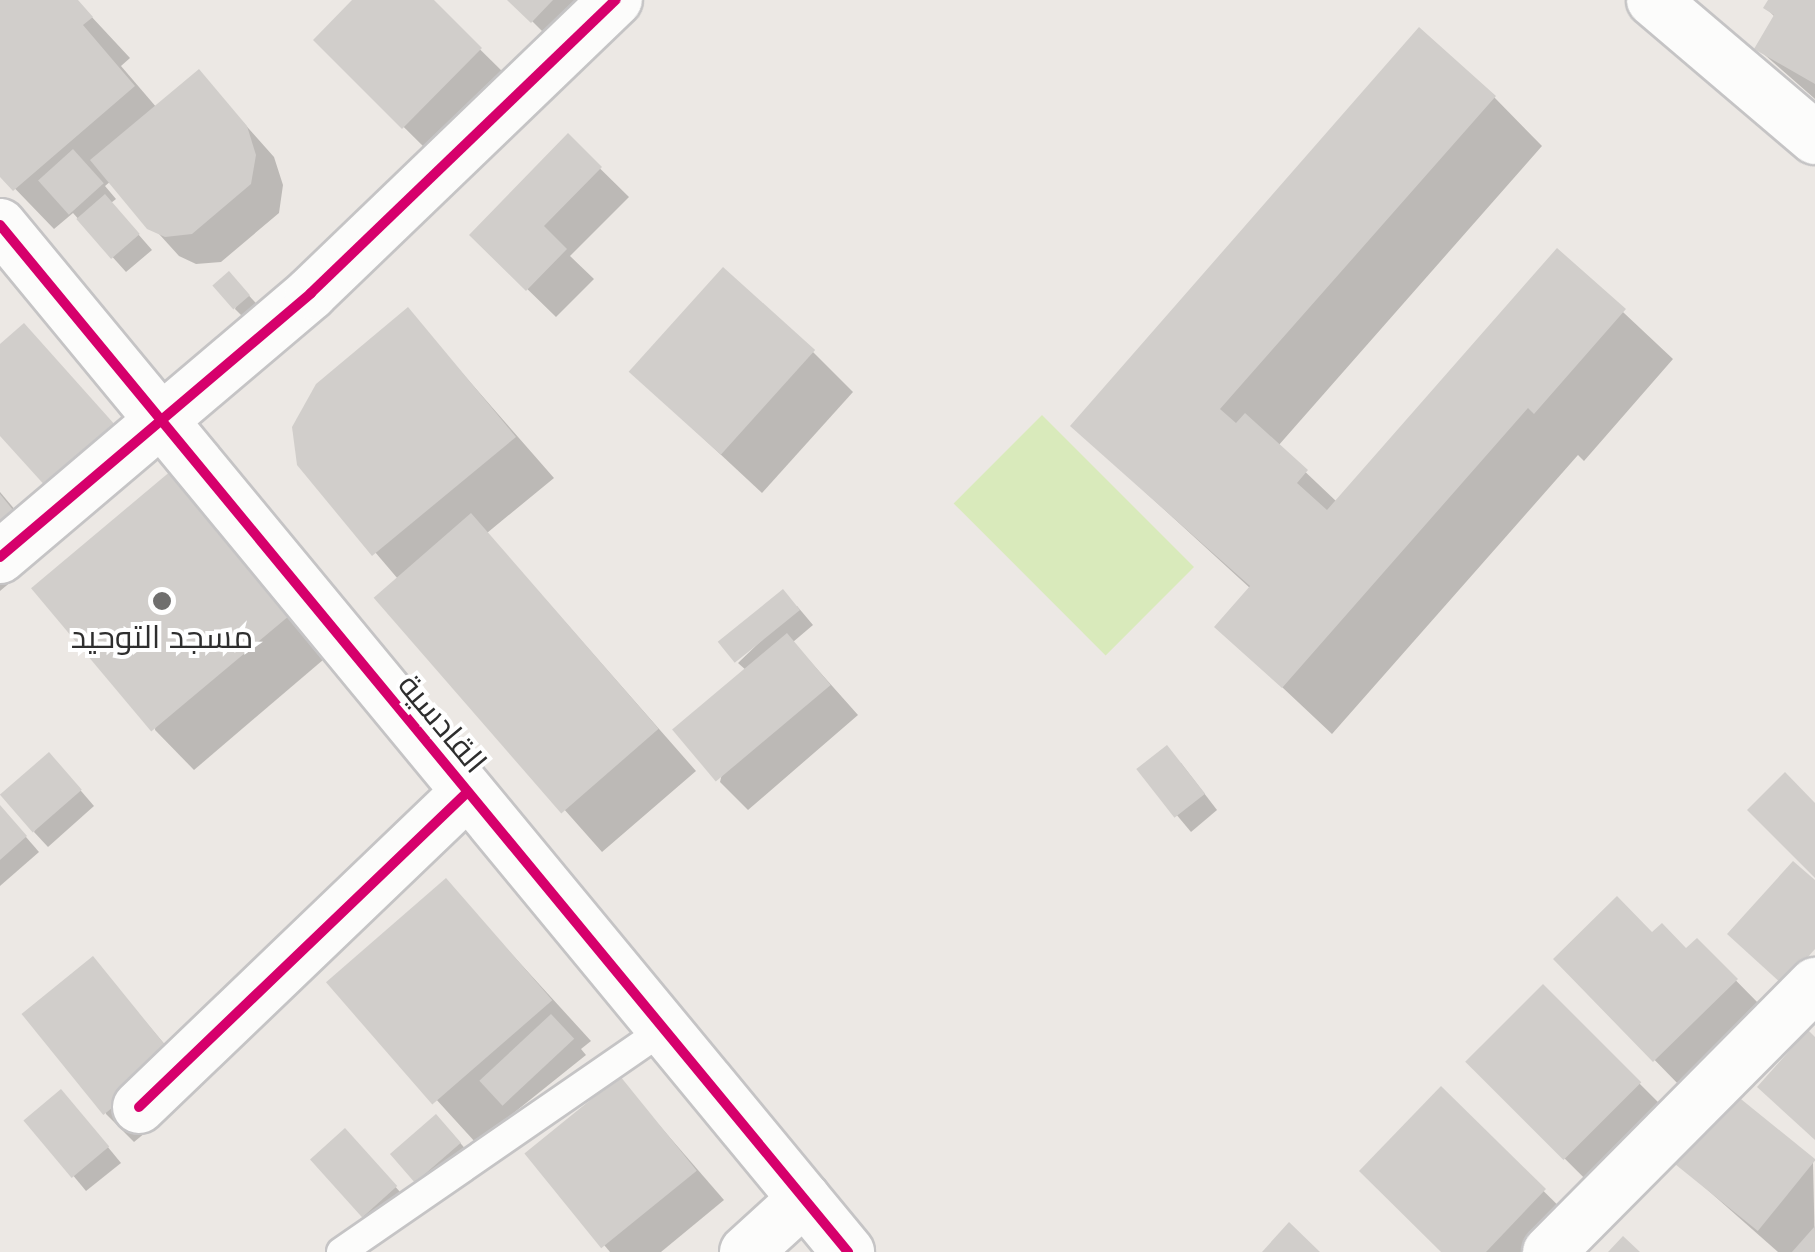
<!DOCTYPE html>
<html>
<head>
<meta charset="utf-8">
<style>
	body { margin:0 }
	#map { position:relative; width:1815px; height:1252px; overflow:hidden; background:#ece8e4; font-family:"PT Sans",Cairo,sans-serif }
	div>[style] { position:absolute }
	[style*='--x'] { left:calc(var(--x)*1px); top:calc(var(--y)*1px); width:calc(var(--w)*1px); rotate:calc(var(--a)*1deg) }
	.pitch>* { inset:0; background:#d9eabb; transform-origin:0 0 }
	.shadow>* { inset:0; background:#0003; transform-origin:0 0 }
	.building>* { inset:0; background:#d1cecb; transform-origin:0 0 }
	.roads { filter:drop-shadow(2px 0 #c5c4c5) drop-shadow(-2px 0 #c5c4c5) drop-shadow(0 2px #c5c4c5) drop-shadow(0 -2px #c5c4c5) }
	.service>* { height:28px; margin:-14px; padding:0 14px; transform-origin:14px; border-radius:14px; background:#fcfcfb }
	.minor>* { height:52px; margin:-26px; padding:0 26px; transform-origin:26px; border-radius:26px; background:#fcfcfb }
	.cycleway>* { height:10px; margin:-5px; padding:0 5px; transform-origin:5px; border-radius:5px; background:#d6006c }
	.dots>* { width:28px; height:28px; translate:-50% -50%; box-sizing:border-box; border:5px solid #fff; border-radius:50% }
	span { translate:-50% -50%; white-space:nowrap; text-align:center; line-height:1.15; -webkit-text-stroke:8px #fff; paint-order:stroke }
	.poi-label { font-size:32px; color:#2e2e2e }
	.street-label { font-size:32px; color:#2e2e2e }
</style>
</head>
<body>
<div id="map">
	<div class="pitch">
		<i style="left:1042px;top:415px;width:215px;height:125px;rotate:45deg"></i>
	</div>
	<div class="shadow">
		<i style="clip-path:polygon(0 0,76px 0,130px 58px,121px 66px,157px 108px,199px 73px,274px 157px,283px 185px,279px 213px,221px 262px,196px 264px,179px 256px,111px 181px,105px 186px,116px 199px,111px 203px,152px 250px,126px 272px,73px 213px,54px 229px,0 173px)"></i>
		<i style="clip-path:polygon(355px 0,430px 0,509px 78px,432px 155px,316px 40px)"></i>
		<i style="clip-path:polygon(511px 0,632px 0,572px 61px)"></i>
		<i style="clip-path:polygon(1771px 0,1815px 0,1815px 99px,1757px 48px,1775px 17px,1766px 8px)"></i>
		<i style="clip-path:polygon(1494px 97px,1542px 146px,1278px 446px,1337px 502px,1558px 251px,1673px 359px,1584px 461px,1578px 455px,1332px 734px,1217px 626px,1251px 589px,1073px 426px)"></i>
		<i style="clip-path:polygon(568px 137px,629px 197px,570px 256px,594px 279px,556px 317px,472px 235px)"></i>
		<i style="clip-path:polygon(243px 289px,263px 311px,249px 323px,235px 309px)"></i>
		<i style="clip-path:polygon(408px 311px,554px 478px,487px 533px,696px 771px,602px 852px,377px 598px,398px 579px,300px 464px)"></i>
		<i style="clip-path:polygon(813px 352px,853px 392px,762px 493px,632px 372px)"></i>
		<i style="clip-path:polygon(172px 473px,330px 654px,194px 770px,155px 730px)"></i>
		<i style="clip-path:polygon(0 492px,49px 550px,0 591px)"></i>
		<i style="clip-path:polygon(797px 606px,813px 625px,793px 642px,858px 715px,748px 810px,720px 782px,747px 671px,738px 663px)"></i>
		<i style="clip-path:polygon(1181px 763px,1217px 810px,1191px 832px,1139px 770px)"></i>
		<i style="clip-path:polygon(63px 770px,94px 806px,48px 847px,34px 832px)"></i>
		<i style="clip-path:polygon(0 807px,39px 852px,0 886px)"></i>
		<i style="clip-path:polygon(446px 882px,591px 1041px,581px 1049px,586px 1055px,476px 1143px,331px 984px)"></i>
		<i style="clip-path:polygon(1653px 935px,1687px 951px,1697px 941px,1764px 1009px,1683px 1089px,1556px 959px)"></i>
		<i style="clip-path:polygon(92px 959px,201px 1087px,134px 1142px,106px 1114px)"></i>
		<i style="left:1543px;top:987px;width:177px;height:106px;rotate:45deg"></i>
		<i style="clip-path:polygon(620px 1080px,724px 1200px,661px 1252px,610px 1252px,528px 1155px)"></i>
		<i style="clip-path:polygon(1441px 1090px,1584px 1231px,1564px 1252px,1444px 1252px)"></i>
		<i style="clip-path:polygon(75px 1107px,121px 1163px,86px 1191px,27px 1120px)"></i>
		<i style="clip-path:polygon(450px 1131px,474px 1159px,418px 1182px)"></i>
		<i style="clip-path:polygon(359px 1146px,409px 1202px,377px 1230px,363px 1216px)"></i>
		<i style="clip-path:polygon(1813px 1162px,1815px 1252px,1778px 1252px,1677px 1163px)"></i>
	</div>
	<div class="building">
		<i style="clip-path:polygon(0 0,78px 0,93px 17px,83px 25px,135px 86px,13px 191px,0 177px)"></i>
		<i style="clip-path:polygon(352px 0,434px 0,482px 48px,402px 129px,313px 40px)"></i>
		<i style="clip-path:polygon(507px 0,553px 0,531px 23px)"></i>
		<i style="clip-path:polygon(1768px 0,1815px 0,1815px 84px,1754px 49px,1774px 15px,1763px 8px)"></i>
		<i style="clip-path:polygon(1419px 27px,1496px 96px,1220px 409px,1236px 423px,1245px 413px,1308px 470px,1297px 483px,1327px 510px,1557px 248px,1626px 309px,1534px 414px,1528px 408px,1282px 688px,1214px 627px,1250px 586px,1070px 426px)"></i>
		<i style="clip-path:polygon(199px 69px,247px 126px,256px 155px,251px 184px,192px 234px,165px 237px,147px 229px,90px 160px)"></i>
		<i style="clip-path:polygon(568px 133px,602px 167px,544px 226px,567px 249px,526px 291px,469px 235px)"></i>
		<i style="left:73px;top:149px;width:46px;height:47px;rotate:48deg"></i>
		<i style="left:105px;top:194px;width:53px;height:38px;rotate:49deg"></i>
		<i style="left:723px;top:267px;width:124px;height:141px;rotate:42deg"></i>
		<i style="left:229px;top:271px;width:32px;height:22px;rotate:49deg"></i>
		<i style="clip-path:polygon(408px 307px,516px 437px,372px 556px,297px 465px,292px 427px,316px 384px)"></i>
		<i style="clip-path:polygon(24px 323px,116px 426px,48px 489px,0 436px,0 344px)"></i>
		<i style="left:172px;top:470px;width:187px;height:184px;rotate:50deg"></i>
		<i style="clip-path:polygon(0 494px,22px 521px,0 539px)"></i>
		<i style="left:471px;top:513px;width:286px;height:129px;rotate:49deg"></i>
		<i style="left:783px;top:589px;width:27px;height:84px;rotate:51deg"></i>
		<i style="left:787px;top:633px;width:68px;height:150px;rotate:50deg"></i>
		<i style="left:1167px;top:745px;width:62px;height:39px;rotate:52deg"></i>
		<i style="left:49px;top:752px;width:50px;height:65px;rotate:49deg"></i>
		<i style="clip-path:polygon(1785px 772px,1815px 803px,1815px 878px,1747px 810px)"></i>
		<i style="clip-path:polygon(0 805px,27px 836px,0 860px)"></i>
		<i style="clip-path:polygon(1793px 861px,1815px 880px,1815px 949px,1783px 985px,1727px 934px)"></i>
		<i style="left:446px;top:878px;width:162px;height:159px;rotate:49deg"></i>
		<i style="clip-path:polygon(1617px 896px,1652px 932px,1662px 923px,1686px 948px,1697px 938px,1738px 979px,1653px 1062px,1553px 959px)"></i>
		<i style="left:93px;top:956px;width:130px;height:92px;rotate:51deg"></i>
		<i style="left:1543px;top:984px;width:139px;height:110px;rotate:45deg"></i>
		<i style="left:551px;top:1014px;width:34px;height:98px;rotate:47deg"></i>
		<i style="clip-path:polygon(1808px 1030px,1815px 1037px,1815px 1140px,1757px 1087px)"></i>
		<i style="left:620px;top:1076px;width:122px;height:123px;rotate:51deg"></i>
		<i style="clip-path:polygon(1441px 1086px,1546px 1189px,1486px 1252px,1441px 1252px,1359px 1171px)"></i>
		<i style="left:61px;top:1089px;width:75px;height:49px;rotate:50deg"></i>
		<i style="left:1731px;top:1091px;width:109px;height:92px;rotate:39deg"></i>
		<i style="left:436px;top:1114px;width:38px;height:61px;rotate:49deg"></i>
		<i style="left:345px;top:1128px;width:78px;height:47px;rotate:48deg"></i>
		<i style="clip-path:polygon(1289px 1222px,1320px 1252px,1262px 1252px)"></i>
		<i style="clip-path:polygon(1815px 1226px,1815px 1252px,1792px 1252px)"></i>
		<i style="clip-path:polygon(1623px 1236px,1640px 1252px,1608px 1252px)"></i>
	</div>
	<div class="roads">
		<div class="service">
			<i style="--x:341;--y:1252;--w:393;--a:-34.6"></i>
		</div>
		<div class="minor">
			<i style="--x:1653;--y:0;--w:213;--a:40.4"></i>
			<i style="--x:0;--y:225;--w:1332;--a:50.45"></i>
			<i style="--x:0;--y:557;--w:408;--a:-40.3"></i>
			<i style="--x:311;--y:293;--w:423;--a:-43.9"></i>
			<i style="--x:139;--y:1107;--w:455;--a:-43.8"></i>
			<i style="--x:746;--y:1252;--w:79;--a:-42.4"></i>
			<i style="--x:1549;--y:1252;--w:378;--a:-45.2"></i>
		</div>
	</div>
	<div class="cycleway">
		<i style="--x:0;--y:225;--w:1332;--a:50.45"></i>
		<i style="--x:0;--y:557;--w:408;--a:-40.3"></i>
		<i style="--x:311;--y:293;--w:423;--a:-43.9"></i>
		<i style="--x:139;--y:1107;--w:455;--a:-43.8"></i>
	</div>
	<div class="dots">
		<i style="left:162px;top:601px;background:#706f6e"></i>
	</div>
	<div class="poi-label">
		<span style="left:162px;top:636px">مسجد التوحيد</span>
	</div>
	<div class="street-label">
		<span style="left:443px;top:723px;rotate:50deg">القادسية</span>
	</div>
</div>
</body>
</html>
